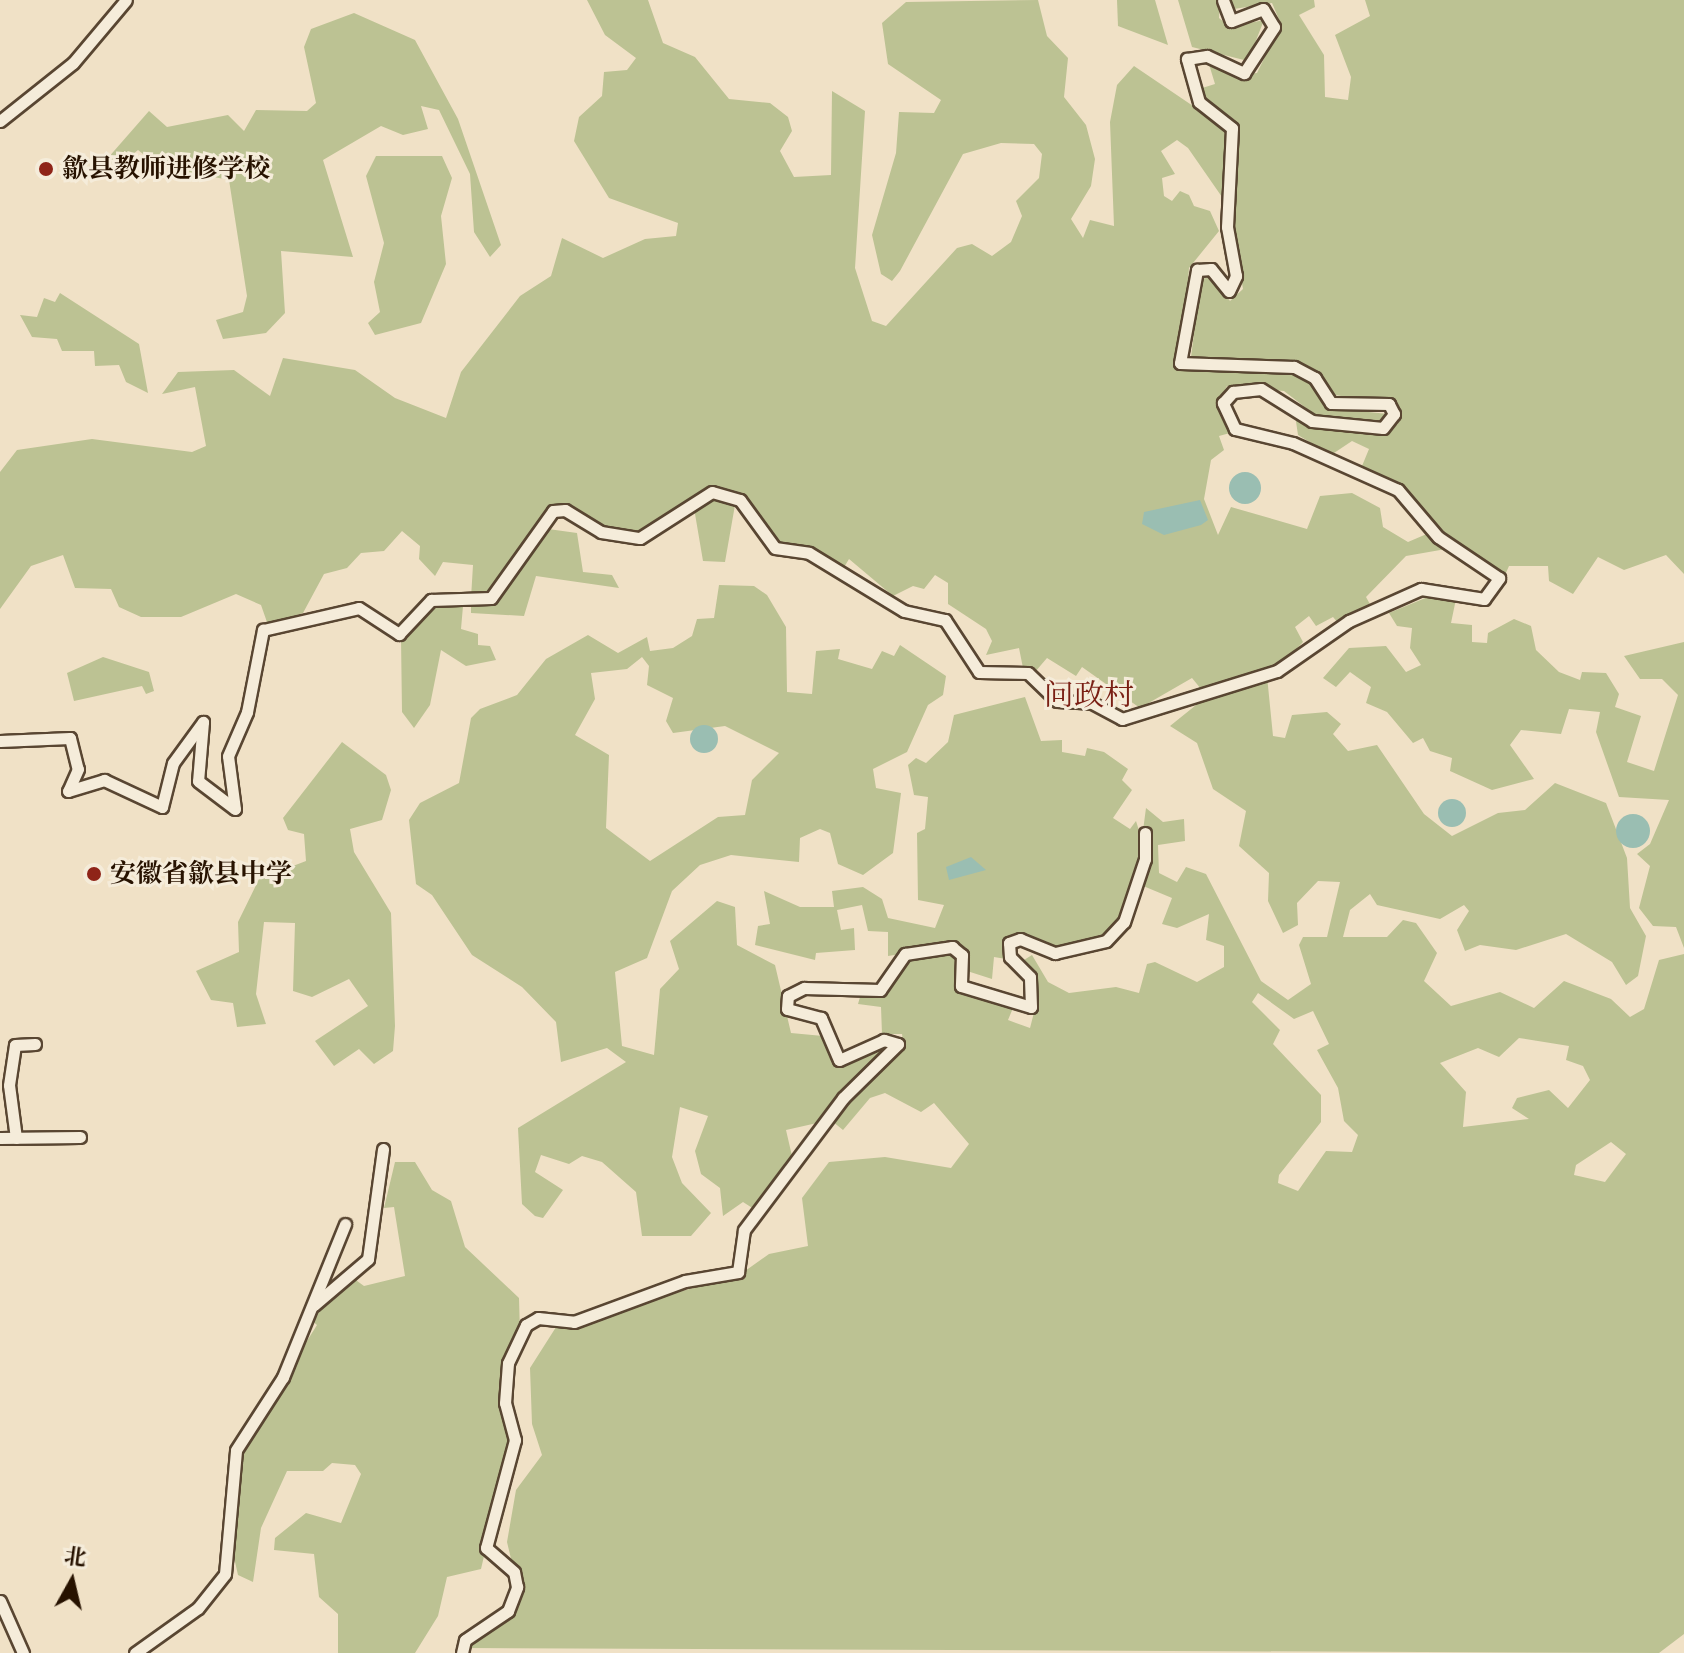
<!DOCTYPE html>
<html>
<head>
<meta charset="utf-8">
<style>
	body { margin:0 }
	#map { position:relative; width:1684px; height:1653px; overflow:hidden; background:#f0e1c6; font-family:Cardo,"Noto Serif SC",serif }
	div>[style] { position:absolute }
	[style*='--x'] { left:calc(var(--x)*1px); top:calc(var(--y)*1px); width:calc(var(--w)*1px); rotate:calc(var(--a)*1deg) }
	.green>* { inset:0; background:#bcc293 }
	.water>* { inset:0; background:#9abeb2 }
	.round { border-radius:50% }
	.roads { filter:drop-shadow(2px 0 #594632) drop-shadow(-2px 0 #594632) drop-shadow(0 2px #594632) drop-shadow(0 -2px #594632) }
	.minor>* { height:11px; margin:-5.5px; padding:0 5.5px; transform-origin:5.5px; border-radius:5.5px; background:#f5ecda }
	.dots>* { width:22px; height:22px; translate:-50% -50%; box-sizing:border-box; border:4px solid #f5ecda; border-radius:50% }
	span { translate:-50% -50%; white-space:nowrap; text-align:center; line-height:1.15; -webkit-text-stroke:6px #f5ecda; paint-order:stroke }
	.poi-label { font-size:26px; color:#271200; font-weight:700 }
	.left { translate:0 -50%; text-align:left }
	.quarter-label { font-size:30px; color:#7a1f14 }
	.north { position:absolute; left:32px; top:1541px; width:80px; height:80px; -webkit-text-stroke:6px #f5ecda; paint-order:stroke; rotate:8deg; font-size:22px; font-weight:700; line-height:32px; text-align:center; color:#271200 }
	.north::after { content:''; display:block; margin:auto; width:28px; height:36px; background:#271200; clip-path:polygon(50% 0,100% 100%,50% 72%,0 100%) }
</style>
</head>
<body>
<div id="map">
	<div class="green">
		<i style="clip-path:polygon(587px 0,648px 0,663px 43px,695px 57px,729px 99px,770px 103px,788px 117px,792px 131px,780px 151px,794px 177px,831px 175px,832px 91px,865px 111px,855px 268px,872px 321px,886px 326px,957px 248px,972px 244px,992px 256px,1011px 242px,1022px 216px,1016px 201px,1039px 178px,1042px 154px,1034px 144px,1001px 143px,963px 154px,900px 271px,892px 281px,881px 274px,872px 235px,896px 153px,899px 112px,934px 113px,941px 100px,888px 64px,882px 23px,906px 2px,1038px 0,1047px 36px,1068px 58px,1064px 97px,1086px 125px,1095px 159px,1091px 186px,1071px 219px,1083px 238px,1090px 220px,1114px 226px,1110px 122px,1117px 85px,1134px 66px,1227px 129px,1222px 197px,1188px 148px,1177px 140px,1161px 151px,1175px 174px,1162px 178px,1164px 196px,1172px 201px,1180px 191px,1189px 195px,1194px 206px,1210px 211px,1219px 231px,1189px 268px,1180px 369px,1303px 374px,1330px 408px,1388px 414px,1383px 423px,1319px 418px,1284px 391px,1227px 386px,1217px 405px,1230px 433px,1219px 436px,1224px 450px,1211px 460px,1204px 499px,1218px 535px,1231px 507px,1307px 529px,1320px 496px,1352px 493px,1380px 508px,1383px 527px,1408px 542px,1429px 533px,1446px 549px,1406px 556px,1366px 597px,1371px 606px,1339px 624px,1333px 617px,1316px 626px,1309px 616px,1295px 627px,1303px 642px,1284px 662px,1201px 689px,1192px 678px,1140px 708px,1082px 667px,1076px 676px,1047px 658px,1035px 672px,1023px 668px,1019px 648px,986px 655px,992px 641px,986px 629px,948px 604px,948px 583px,935px 575px,924px 589px,913px 586px,893px 596px,849px 559px,843px 569px,814px 552px,766px 546px,735px 505px,725px 562px,703px 561px,694px 508px,673px 525px,639px 534px,610px 532px,559px 507px,486px 598px,471px 598px,473px 565px,443px 562px,435px 576px,419px 559px,420px 546px,402px 531px,384px 551px,361px 553px,347px 568px,324px 574px,303px 613px,268px 625px,261px 605px,236px 594px,181px 617px,141px 617px,119px 607px,111px 589px,75px 588px,63px 555px,31px 566px,0 609px,0 472px,17px 450px,92px 439px,192px 452px,206px 446px,195px 387px,162px 394px,178px 372px,234px 370px,270px 396px,283px 358px,355px 370px,395px 398px,446px 418px,461px 372px,520px 296px,551px 276px,562px 238px,603px 258px,645px 239px,676px 236px,678px 223px,609px 198px,574px 141px,579px 117px,602px 96px,604px 72px,627px 70px,636px 58px,605px 35px)"></i>
		<i style="clip-path:polygon(1117px 0,1155px 0,1168px 45px,1118px 26px)"></i>
		<i style="clip-path:polygon(1178px 0,1220px 0,1219px 18px,1230px 27px,1264px 20px,1248px 61px,1192px 47px)"></i>
		<i style="clip-path:polygon(1230px 0,1314px 0,1315px 7px,1299px 15px,1324px 55px,1325px 97px,1348px 100px,1351px 77px,1335px 35px,1370px 16px,1365px 0,1684px 0,1684px 574px,1666px 555px,1624px 570px,1598px 557px,1573px 594px,1549px 581px,1548px 566px,1509px 566px,1505px 575px,1456px 546px,1410px 493px,1362px 466px,1369px 449px,1352px 441px,1331px 455px,1298px 435px,1294px 408px,1327px 428px,1381px 433px,1398px 424px,1396px 405px,1335px 395px,1309px 366px,1191px 357px,1201px 279px,1211px 277px,1230px 301px,1243px 289px,1230px 213px,1235px 120px,1209px 106px,1199px 89px,1215px 84px,1208px 61px,1233px 76px,1257px 73px,1281px 24px,1272px 3px,1234px 9px)"></i>
		<i style="clip-path:polygon(354px 13px,415px 40px,458px 119px,501px 245px,490px 257px,474px 232px,470px 174px,439px 110px,421px 106px,428px 129px,403px 135px,381px 126px,323px 160px,353px 257px,281px 251px,285px 313px,266px 333px,223px 339px,216px 320px,243px 312px,247px 296px,229px 180px,158px 166px,138px 150px,116px 168px,107px 159px,149px 111px,167px 127px,228px 115px,244px 131px,256px 110px,307px 111px,316px 103px,304px 47px,311px 29px)"></i>
		<i style="clip-path:polygon(376px 156px,442px 156px,452px 178px,441px 216px,446px 264px,421px 323px,375px 335px,368px 323px,380px 312px,374px 282px,384px 243px,366px 176px)"></i>
		<i style="clip-path:polygon(60px 293px,139px 344px,148px 393px,126px 382px,119px 365px,95px 366px,94px 351px,62px 351px,57px 339px,32px 337px,20px 315px,37px 317px,44px 298px,55px 302px)"></i>
		<i style="clip-path:polygon(541px 528px,577px 533px,583px 572px,612px 575px,619px 588px,536px 576px,524px 616px,471px 613px,471px 605px,490px 603px)"></i>
		<i style="clip-path:polygon(evenodd,719px 585px,754px 586px,767px 595px,786px 627px,787px 692px,812px 694px,816px 651px,840px 649px,838px 659px,872px 669px,882px 651px,894px 656px,900px 645px,946px 676px,943px 695px,928px 705px,907px 752px,873px 769px,876px 788px,901px 793px,893px 853px,863px 875px,838px 864px,830px 833px,820px 829px,800px 838px,799px 862px,731px 855px,700px 865px,672px 891px,647px 958px,615px 972px,622px 1046px,654px 1055px,660px 989px,679px 969px,670px 941px,717px 901px,735px 907px,737px 945px,775px 965px,791px 1033px,823px 1036px,839px 1063px,892px 1044px,817px 1123px,786px 1130px,792px 1156px,757px 1211px,743px 1202px,723px 1216px,720px 1188px,701px 1174px,695px 1151px,708px 1116px,680px 1107px,672px 1157px,682px 1183px,711px 1213px,691px 1236px,642px 1236px,636px 1192px,602px 1162px,582px 1156px,569px 1164px,541px 1155px,535px 1172px,563px 1190px,543px 1218px,535px 1216px,522px 1204px,518px 1128px,626px 1062px,607px 1048px,561px 1062px,556px 1022px,522px 987px,472px 955px,432px 895px,416px 884px,409px 820px,420px 803px,459px 783px,471px 718px,480px 709px,517px 695px,546px 659px,588px 635px,618px 653px,647px 637px,650px 651px,673px 648px,692px 636px,697px 619px,714px 618px,719px 585px,642px 657px,649px 666px,647px 685px,673px 698px,666px 721px,673px 733px,725px 726px,779px 753px,752px 780px,745px 815px,718px 817px,650px 861px,606px 828px,609px 755px,575px 735px,595px 699px,591px 673px,627px 669px,642px 657px)"></i>
		<i style="clip-path:polygon(1435px 594px,1456px 599px,1451px 623px,1472px 625px,1472px 642px,1487px 643px,1488px 633px,1514px 619px,1531px 626px,1536px 650px,1559px 672px,1580px 680px,1582px 672px,1606px 673px,1619px 694px,1615px 707px,1641px 716px,1627px 762px,1654px 771px,1678px 695px,1662px 679px,1640px 679px,1624px 656px,1684px 642px,1684px 948px,1676px 927px,1653px 926px,1639px 908px,1650px 866px,1637px 854px,1650px 844px,1669px 800px,1619px 797px,1596px 732px,1600px 712px,1569px 709px,1561px 734px,1521px 730px,1510px 745px,1534px 779px,1492px 790px,1450px 771px,1452px 758px,1430px 751px,1423px 738px,1413px 743px,1387px 712px,1366px 703px,1371px 687px,1350px 672px,1336px 687px,1323px 678px,1349px 648px,1386px 646px,1406px 672px,1421px 665px,1410px 648px,1412px 628px,1397px 626px,1389px 613px)"></i>
		<i style="clip-path:polygon(434px 605px,463px 606px,461px 629px,478px 634px,478px 645px,490px 646px,496px 660px,466px 666px,441px 650px,430px 705px,414px 728px,402px 712px,401px 638px)"></i>
		<i style="clip-path:polygon(103px 657px,149px 672px,154px 691px,146px 694px,142px 686px,74px 701px,67px 673px)"></i>
		<i style="clip-path:polygon(evenodd,1267px 676px,1273px 736px,1285px 738px,1292px 715px,1327px 712px,1341px 724px,1333px 734px,1348px 751px,1377px 745px,1424px 814px,1452px 836px,1498px 813px,1525px 810px,1555px 783px,1606px 803px,1627px 858px,1630px 908px,1646px 936px,1638px 976px,1626px 985px,1612px 962px,1566px 934px,1516px 950px,1480px 945px,1465px 951px,1457px 930px,1469px 911px,1464px 905px,1440px 919px,1377px 905px,1370px 894px,1350px 910px,1343px 937px,1387px 937px,1403px 920px,1416px 923px,1437px 953px,1424px 981px,1451px 1006px,1500px 992px,1534px 1008px,1564px 981px,1611px 999px,1630px 1017px,1644px 1009px,1659px 960px,1684px 954px,1684px 1634px,1659px 1653px,466px 1648px,509px 1617px,520px 1596px,507px 1542px,516px 1490px,542px 1455px,532px 1424px,530px 1368px,558px 1324px,738px 1276px,769px 1254px,808px 1246px,802px 1198px,829px 1162px,885px 1157px,951px 1168px,969px 1144px,934px 1103px,921px 1112px,885px 1093px,870px 1098px,843px 1130px,832px 1121px,904px 1048px,902px 1034px,882px 1034px,881px 1007px,858px 1004px,860px 997px,892px 988px,904px 960px,955px 952px,957px 985px,1013px 1008px,1008px 1020px,1030px 1028px,1037px 1001px,1024px 960px,1032px 955px,1048px 982px,1069px 993px,1116px 987px,1139px 993px,1147px 964px,1155px 962px,1197px 982px,1224px 967px,1224px 946px,1206px 940px,1209px 914px,1177px 928px,1162px 924px,1172px 898px,1136px 883px,1146px 808px,1163px 822px,1184px 819px,1185px 841px,1158px 845px,1159px 873px,1177px 882px,1186px 867px,1206px 874px,1261px 981px,1288px 1000px,1311px 984px,1299px 945px,1303px 937px,1327px 937px,1340px 882px,1318px 881px,1297px 903px,1298px 925px,1283px 933px,1268px 901px,1269px 873px,1239px 846px,1246px 811px,1213px 789px,1197px 743px,1170px 726px,1206px 697px,1267px 676px,1258px 993px,1294px 1019px,1313px 1011px,1329px 1044px,1317px 1050px,1338px 1088px,1344px 1121px,1358px 1135px,1352px 1152px,1326px 1151px,1298px 1191px,1278px 1183px,1279px 1175px,1321px 1122px,1321px 1095px,1273px 1044px,1280px 1030px,1252px 1002px,1258px 993px,1267px 676px,1519px 1038px,1569px 1046px,1566px 1060px,1583px 1066px,1590px 1080px,1568px 1108px,1549px 1090px,1517px 1098px,1512px 1108px,1529px 1119px,1463px 1127px,1466px 1092px,1440px 1063px,1478px 1048px,1499px 1057px,1519px 1038px,1267px 676px,1611px 1142px,1626px 1154px,1605px 1182px,1574px 1175px,1576px 1165px,1611px 1142px)"></i>
		<i style="clip-path:polygon(1025px 697px,1041px 741px,1062px 740px,1062px 752px,1085px 756px,1087px 748px,1104px 752px,1128px 769px,1122px 780px,1132px 790px,1113px 818px,1130px 829px,1136px 821px,1143px 843px,1121px 922px,1094px 943px,1050px 949px,1014px 935px,1004px 945px,1006px 959px,994px 957px,992px 979px,964px 970px,967px 953px,957px 945px,888px 956px,888px 932px,868px 931px,862px 905px,837px 910px,841px 930px,854px 928px,855px 950px,816px 953px,815px 960px,755px 945px,758px 926px,770px 924px,764px 891px,800px 907px,834px 907px,832px 891px,863px 887px,882px 899px,888px 918px,935px 928px,944px 905px,918px 900px,917px 833px,925px 829px,928px 797px,914px 795px,908px 765px,916px 758px,926px 763px,948px 742px,954px 715px)"></i>
		<i style="clip-path:polygon(342px 742px,386px 775px,391px 790px,382px 820px,350px 829px,354px 852px,391px 913px,395px 1026px,393px 1051px,374px 1064px,359px 1049px,334px 1066px,315px 1041px,368px 1006px,349px 979px,312px 997px,293px 991px,295px 923px,264px 922px,256px 994px,266px 1024px,237px 1027px,233px 1003px,211px 1000px,196px 971px,239px 952px,238px 922px,259px 879px,306px 861px,304px 834px,288px 830px,283px 818px)"></i>
		<i style="clip-path:polygon(395px 1162px,415px 1162px,432px 1190px,451px 1201px,465px 1247px,519px 1298px,520px 1333px,506px 1360px,512px 1437px,481px 1569px,447px 1577px,438px 1616px,415px 1653px,338px 1653px,338px 1614px,319px 1597px,314px 1554px,274px 1550px,275px 1538px,306px 1513px,341px 1523px,361px 1474px,355px 1465px,332px 1463px,323px 1471px,287px 1471px,261px 1528px,253px 1582px,238px 1575px,233px 1553px,232px 1482px,241px 1446px,317px 1325px,311px 1320px,315px 1307px,353px 1278px,364px 1286px,405px 1276px,394px 1207px,384px 1208px)"></i>
	</div>
	<div class="water">
		<i class="round" style="left:1229px;top:472px;width:32px;height:32px"></i>
		<i style="clip-path:polygon(1200px 500px,1208px 520px,1201px 525px,1164px 535px,1142px 524px,1144px 512px)"></i>
		<i class="round" style="left:690px;top:725px;width:28px;height:28px"></i>
		<i class="round" style="left:1438px;top:799px;width:28px;height:28px"></i>
		<i class="round" style="left:1616px;top:814px;width:34px;height:34px"></i>
		<i style="clip-path:polygon(971px 857px,986px 870px,949px 880px,946px 867px)"></i>
	</div>
	<div class="roads">
		<div class="minor">
			<i style="--x:0;--y:121;--w:93;--a:-38.5"></i>
			<i style="--x:73;--y:63;--w:82;--a:-49.9"></i>
			<i style="--x:0;--y:741;--w:70;--a:-2.5"></i>
			<i style="--x:70;--y:738;--w:32;--a:76"></i>
			<i style="--x:78;--y:769;--w:24;--a:114"></i>
			<i style="--x:68;--y:791;--w:38;--a:-17"></i>
			<i style="--x:104;--y:780;--w:64;--a:25"></i>
			<i style="--x:162;--y:807;--w:45;--a:-76"></i>
			<i style="--x:173;--y:763;--w:51;--a:-53.8"></i>
			<i style="--x:203;--y:722;--w:59;--a:94.8"></i>
			<i style="--x:198;--y:781;--w:46;--a:37.1"></i>
			<i style="--x:235;--y:809;--w:53;--a:-97.5"></i>
			<i style="--x:228;--y:756;--w:48;--a:-66.6"></i>
			<i style="--x:247;--y:712;--w:84;--a:-79"></i>
			<i style="--x:263;--y:630;--w:98;--a:-12.9"></i>
			<i style="--x:359;--y:608;--w:48;--a:33"></i>
			<i style="--x:399;--y:634;--w:47;--a:-46.7"></i>
			<i style="--x:431;--y:600;--w:60;--a:-1.9"></i>
			<i style="--x:491;--y:598;--w:107;--a:-54.5"></i>
			<i style="--x:553;--y:511;--w:12;--a:-5"></i>
			<i style="--x:565;--y:510;--w:42;--a:31.4"></i>
			<i style="--x:601;--y:532;--w:39;--a:9"></i>
			<i style="--x:640;--y:538;--w:85;--a:-32.6"></i>
			<i style="--x:712;--y:492;--w:29;--a:16"></i>
			<i style="--x:740;--y:500;--w:59;--a:53.9"></i>
			<i style="--x:775;--y:548;--w:34;--a:8"></i>
			<i style="--x:809;--y:553;--w:111;--a:31.4"></i>
			<i style="--x:904;--y:611;--w:42;--a:12.4"></i>
			<i style="--x:945;--y:620;--w:62;--a:56.8"></i>
			<i style="--x:979;--y:672;--w:49;--a:1.2"></i>
			<i style="--x:1028;--y:673;--w:40;--a:44"></i>
			<i style="--x:1057;--y:701;--w:35;--a:3"></i>
			<i style="--x:1092;--y:703;--w:34;--a:28"></i>
			<i style="--x:1122;--y:719;--w:162;--a:-17.2"></i>
			<i style="--x:1277;--y:671;--w:88;--a:-34.8"></i>
			<i style="--x:1349;--y:621;--w:79;--a:-24"></i>
			<i style="--x:1421;--y:589;--w:64;--a:9"></i>
			<i style="--x:1484;--y:599;--w:26;--a:-54"></i>
			<i style="--x:1499;--y:578;--w:73;--a:-146.1"></i>
			<i style="--x:1438;--y:537;--w:62;--a:-130.4"></i>
			<i style="--x:1398;--y:490;--w:115;--a:-155.9"></i>
			<i style="--x:1293;--y:443;--w:60;--a:-166.4"></i>
			<i style="--x:1235;--y:429;--w:29;--a:-115"></i>
			<i style="--x:1223;--y:403;--w:15;--a:-48"></i>
			<i style="--x:1233;--y:392;--w:28;--a:-6"></i>
			<i style="--x:1261;--y:389;--w:60;--a:32.1"></i>
			<i style="--x:1312;--y:421;--w:71;--a:5.6"></i>
			<i style="--x:1383;--y:428;--w:18;--a:-52"></i>
			<i style="--x:1394;--y:414;--w:11;--a:-117"></i>
			<i style="--x:1389;--y:404;--w:58;--a:-179"></i>
			<i style="--x:1331;--y:403;--w:30;--a:-123"></i>
			<i style="--x:1315;--y:378;--w:24;--a:-152"></i>
			<i style="--x:1294;--y:367;--w:114;--a:-178"></i>
			<i style="--x:1180;--y:363;--w:95;--a:-79.6"></i>
			<i style="--x:1197;--y:270;--w:14;--a:-4"></i>
			<i style="--x:1211;--y:269;--w:28;--a:51"></i>
			<i style="--x:1229;--y:291;--w:17;--a:-65"></i>
			<i style="--x:1236;--y:276;--w:50;--a:-100.4"></i>
			<i style="--x:1227;--y:227;--w:99;--a:-87.1"></i>
			<i style="--x:1232;--y:128;--w:42;--a:-141.8"></i>
			<i style="--x:1199;--y:102;--w:45;--a:-105.6"></i>
			<i style="--x:1187;--y:59;--w:20;--a:-9"></i>
			<i style="--x:1207;--y:56;--w:41;--a:24.7"></i>
			<i style="--x:1244;--y:73;--w:55;--a:-56.9"></i>
			<i style="--x:1274;--y:27;--w:21;--a:-121"></i>
			<i style="--x:1263;--y:9;--w:34;--a:159"></i>
			<i style="--x:1231;--y:21;--w:22;--a:-111"></i>
			<i style="--x:0;--y:1138;--w:80;--a:-0.7"></i>
			<i style="--x:16;--y:1138;--w:53;--a:-97.5"></i>
			<i style="--x:9;--y:1085;--w:40;--a:-81.5"></i>
			<i style="--x:15;--y:1045;--w:20;--a:-3"></i>
			<i style="--x:314;--y:1305;--w:71;--a:-40.4"></i>
			<i style="--x:368;--y:1259;--w:111;--a:-82.2"></i>
			<i style="--x:0;--y:1601;--w:57;--a:66.1"></i>
			<i style="--x:135;--y:1653;--w:77;--a:-35.5"></i>
			<i style="--x:198;--y:1608;--w:43;--a:-51.5"></i>
			<i style="--x:225;--y:1574;--w:124;--a:-84.9"></i>
			<i style="--x:236;--y:1450;--w:87;--a:-57.2"></i>
			<i style="--x:283;--y:1377;--w:165;--a:-67.9"></i>
			<i style="--x:462;--y:1653;--w:13;--a:-77"></i>
			<i style="--x:465;--y:1640;--w:52;--a:-34"></i>
			<i style="--x:508;--y:1611;--w:26;--a:-69"></i>
			<i style="--x:517;--y:1587;--w:15;--a:-101"></i>
			<i style="--x:514;--y:1572;--w:37;--a:-139"></i>
			<i style="--x:486;--y:1548;--w:112;--a:-75"></i>
			<i style="--x:515;--y:1440;--w:38;--a:-105"></i>
			<i style="--x:505;--y:1403;--w:40;--a:-85.7"></i>
			<i style="--x:508;--y:1363;--w:42;--a:-64.7"></i>
			<i style="--x:526;--y:1325;--w:14;--a:-30"></i>
			<i style="--x:538;--y:1318;--w:36;--a:6"></i>
			<i style="--x:574;--y:1322;--w:118;--a:-20.3"></i>
			<i style="--x:685;--y:1281;--w:54;--a:-9.6"></i>
			<i style="--x:738;--y:1272;--w:42;--a:-81.9"></i>
			<i style="--x:744;--y:1230;--w:165;--a:-53.1"></i>
			<i style="--x:843;--y:1098;--w:77;--a:-44.5"></i>
			<i style="--x:898;--y:1044;--w:15;--a:-164"></i>
			<i style="--x:884;--y:1040;--w:49;--a:156"></i>
			<i style="--x:839;--y:1060;--w:46;--a:-113.2"></i>
			<i style="--x:821;--y:1018;--w:35;--a:-165"></i>
			<i style="--x:787;--y:1009;--w:13;--a:-86"></i>
			<i style="--x:788;--y:996;--w:18;--a:-27"></i>
			<i style="--x:804;--y:988;--w:76;--a:1.5"></i>
			<i style="--x:880;--y:990;--w:44;--a:-55.2"></i>
			<i style="--x:905;--y:954;--w:48;--a:-8.5"></i>
			<i style="--x:952;--y:947;--w:13;--a:39"></i>
			<i style="--x:962;--y:955;--w:31;--a:92"></i>
			<i style="--x:961;--y:986;--w:73;--a:16.7"></i>
			<i style="--x:1031;--y:1007;--w:30;--a:-92"></i>
			<i style="--x:1030;--y:977;--w:28;--a:-135"></i>
			<i style="--x:1010;--y:957;--w:14;--a:-94"></i>
			<i style="--x:1009;--y:943;--w:12;--a:-20"></i>
			<i style="--x:1020;--y:939;--w:38;--a:22"></i>
			<i style="--x:1055;--y:953;--w:52;--a:-13.2"></i>
			<i style="--x:1106;--y:941;--w:26;--a:-47"></i>
			<i style="--x:1124;--y:922;--w:66;--a:-71.6"></i>
			<i style="--x:1145;--y:859;--w:26;--a:-90"></i>
		</div>
	</div>
	<div class="dots">
		<i style="left:46px;top:169px;background:#8f2418"></i>
		<i style="left:94px;top:874px;background:#8f2418"></i>
	</div>
	<div class="poi-label">
		<span class="left" style="left:62px;top:169px">歙县教师进修学校</span>
		<span class="left" style="left:110px;top:874px">安徽省歙县中学</span>
	</div>
	<div class="quarter-label">
		<span style="left:1089px;top:696px">问政村</span>
	</div>
	<div class="north">北</div>
</div>
</body>
</html>
